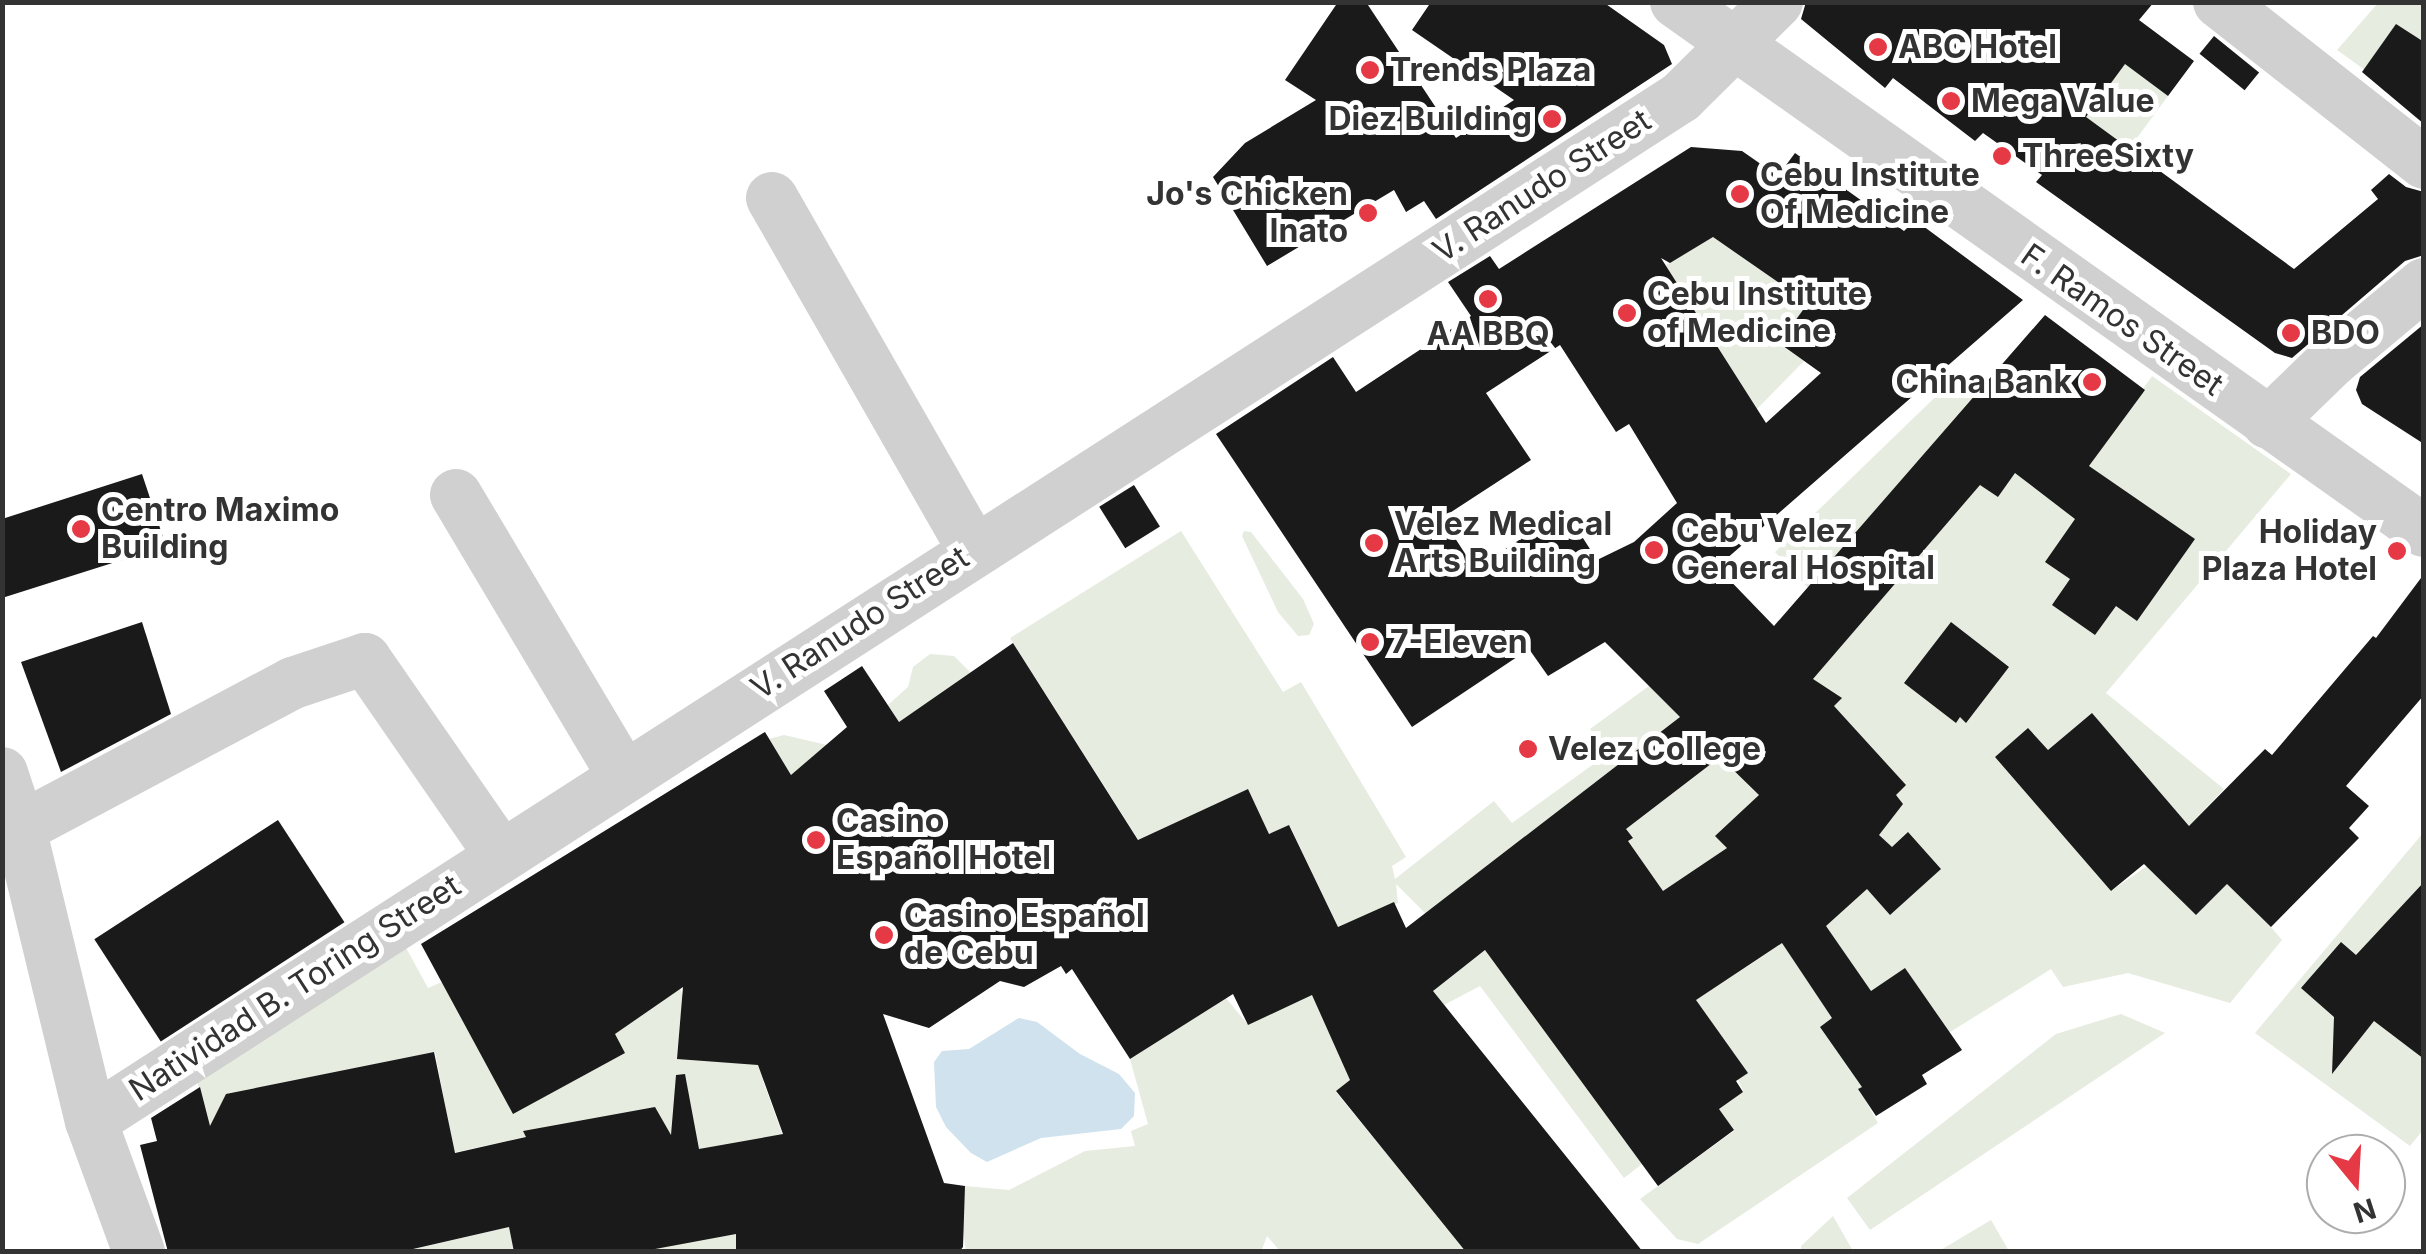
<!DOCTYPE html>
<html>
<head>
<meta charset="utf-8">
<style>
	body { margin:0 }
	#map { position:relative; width:2426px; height:1254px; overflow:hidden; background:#fff; font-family:Inter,sans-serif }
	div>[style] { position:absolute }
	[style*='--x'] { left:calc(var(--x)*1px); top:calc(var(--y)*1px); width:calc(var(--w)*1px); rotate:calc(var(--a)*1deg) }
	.green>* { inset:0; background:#e6ecdf }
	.water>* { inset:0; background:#cfe2ee }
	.building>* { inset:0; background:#1a1a1a; transform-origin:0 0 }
	.minor>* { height:52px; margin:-26px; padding:0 26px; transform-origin:26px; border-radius:26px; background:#d0d0d0 }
	.dots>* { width:28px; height:28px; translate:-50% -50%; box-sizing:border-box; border:5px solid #fff; border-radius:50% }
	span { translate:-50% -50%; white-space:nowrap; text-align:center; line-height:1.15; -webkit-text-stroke:10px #fff; paint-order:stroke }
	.poi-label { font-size:32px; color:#333; font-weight:700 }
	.left { translate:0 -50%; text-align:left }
	.right { translate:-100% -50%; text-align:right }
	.street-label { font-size:32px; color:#333 }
	.frame { position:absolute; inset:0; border:5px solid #333; pointer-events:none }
	.north { position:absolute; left:2306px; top:1134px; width:100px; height:100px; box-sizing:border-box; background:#fff; border:2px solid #adadad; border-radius:50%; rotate:162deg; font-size:28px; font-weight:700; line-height:40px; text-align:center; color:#333 }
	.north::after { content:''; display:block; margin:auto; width:35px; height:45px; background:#e63946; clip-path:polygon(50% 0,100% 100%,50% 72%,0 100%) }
</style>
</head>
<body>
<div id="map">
	<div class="green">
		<i style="clip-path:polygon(2378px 3px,2423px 3px,2423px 51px,2390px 88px,2337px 50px)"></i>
		<i style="clip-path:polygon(2080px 29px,2168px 96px,2128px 150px,2085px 118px)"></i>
		<i style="clip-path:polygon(1713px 237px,1808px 303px,1779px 343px,1804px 361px,1755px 411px,1666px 265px)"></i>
		<i style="clip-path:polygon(1957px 376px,1979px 392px,1808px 588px,1775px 552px)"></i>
		<i style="clip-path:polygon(2152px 376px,2291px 474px,2106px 693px,2224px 789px,2189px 826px,2092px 713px,2048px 750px,1996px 757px,2111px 891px,2147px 866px,2196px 915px,2227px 884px,2271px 927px,2282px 940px,2230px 1003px,2128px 973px,2063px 987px,2051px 969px,1859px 1089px,1878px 1123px,1698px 1244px,1677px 1239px,1640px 1199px,1734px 1131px,1719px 1109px,1743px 1091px,1718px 1031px,1642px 1164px,1624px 1178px,1480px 986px,1444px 1005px,1336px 1092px,1466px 1251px,1280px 1251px,1267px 1236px,1261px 1252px,966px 1252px,961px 1215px,965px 1186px,1009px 1190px,1085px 1151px,1135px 1146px,1131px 1131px,1148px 1124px,1130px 1059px,1226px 998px,1248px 1025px,1422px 928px,1425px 913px,1396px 884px,1398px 903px,1338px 927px,1290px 826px,1269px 834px,1248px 789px,1157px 832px,1178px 902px,1010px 638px,1181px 531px,1283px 692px,1301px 682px,1406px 857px,1392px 866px,1395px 879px,1494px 801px,1512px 823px,1609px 753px,1590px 729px,1649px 686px,1680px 717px,1426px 913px,1466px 965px,1632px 838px,1626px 829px,1720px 757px,1752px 787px,1813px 679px,1980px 485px,1998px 497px,2015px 473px,2090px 465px)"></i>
		<i style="clip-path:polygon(1244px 531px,1251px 532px,1303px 599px,1314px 624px,1309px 635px,1298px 636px,1278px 612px,1242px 536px)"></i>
		<i style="clip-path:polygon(930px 654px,954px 656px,972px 674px,899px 722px,888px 705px,908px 687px,913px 667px)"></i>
		<i style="clip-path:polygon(784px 735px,827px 745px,798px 786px,769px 739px)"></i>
		<i style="clip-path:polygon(2423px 833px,2423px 1130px,2410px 1146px,2255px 1033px)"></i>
		<i style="clip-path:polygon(405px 946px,428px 988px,442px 982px,601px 1009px,680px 989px,683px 996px,787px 1067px,763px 1081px,811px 1213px,736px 1251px,616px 1251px,588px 1123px,267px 1194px,451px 1136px,435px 1052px,246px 1090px,223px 1173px,196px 1078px)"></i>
		<i style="clip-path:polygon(2121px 1014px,2165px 1033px,1870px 1230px,1847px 1198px,2056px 1034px)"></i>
		<i style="clip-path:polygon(1833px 1216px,1853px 1251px,1801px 1251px,1801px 1246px)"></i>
		<i style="clip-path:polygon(1991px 1220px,2009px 1251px,1939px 1251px)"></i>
		<i style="clip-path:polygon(509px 1227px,514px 1251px,401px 1252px)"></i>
	</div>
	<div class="water">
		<i style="clip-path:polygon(1019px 1018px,1037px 1022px,1080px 1054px,1119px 1074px,1135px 1093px,1134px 1116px,1121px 1129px,1041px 1138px,987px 1162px,971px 1153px,946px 1127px,936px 1107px,934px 1062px,942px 1051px,969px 1049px)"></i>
	</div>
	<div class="building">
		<i style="clip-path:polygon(1338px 2px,1366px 2px,1456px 138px,1514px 100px,1412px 30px,1431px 2px,1603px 2px,1664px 45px,1672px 64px,1436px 219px,1424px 201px,1406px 212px,1394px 190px,1267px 266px,1213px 177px,1245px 143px,1316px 100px,1285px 80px)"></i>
		<i style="clip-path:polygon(1806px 2px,2154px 2px,2139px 20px,2194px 61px,2168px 96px,2125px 64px,2086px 117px,2294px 269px,2378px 199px,2371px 190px,2389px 174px,2406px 187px,2424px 192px,2424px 255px,2405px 261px,2292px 358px,2275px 353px,2036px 182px,2042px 175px,1983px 133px,1975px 141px,1893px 78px,1885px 88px,1801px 19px)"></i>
		<i style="clip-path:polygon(2396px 24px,2424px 42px,2424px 124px,2362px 72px)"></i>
		<i style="left:2214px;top:36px;width:58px;height:23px;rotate:39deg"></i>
		<i style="clip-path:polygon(evenodd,1691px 147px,1742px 151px,1778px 176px,1795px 153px,1904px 231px,1915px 220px,2023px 300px,1717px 567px,1774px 626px,2045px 315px,2145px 390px,2089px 466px,2195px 539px,2137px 621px,2116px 606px,2095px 635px,2052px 605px,2070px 579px,2045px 562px,2075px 519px,2015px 473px,1998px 497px,1980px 485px,1813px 679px,1842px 698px,1834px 706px,1906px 785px,1896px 795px,1903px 804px,1879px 835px,1892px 847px,1908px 832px,1941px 869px,1890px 915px,1867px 889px,1826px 926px,1871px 991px,1905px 968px,1962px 1050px,1922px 1075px,1927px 1084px,1876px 1116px,1858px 1089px,1862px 1087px,1820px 1027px,1832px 1018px,1782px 943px,1696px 1000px,1748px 1073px,1736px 1081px,1743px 1092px,1719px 1109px,1734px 1130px,1658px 1186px,1485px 950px,1433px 991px,1643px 1252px,1466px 1252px,1336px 1091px,1350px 1080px,1312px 995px,1248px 1025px,1233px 994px,1130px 1059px,1072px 969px,1066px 974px,1061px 966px,1024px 987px,1000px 981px,929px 1028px,883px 1014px,944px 1183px,965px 1186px,963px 1247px,959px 1252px,736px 1252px,736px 1234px,639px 1252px,514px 1252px,509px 1227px,400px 1252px,168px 1252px,140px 1145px,157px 1141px,151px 1118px,200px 1087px,210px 1126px,226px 1094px,434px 1052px,455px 1153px,526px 1137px,523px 1131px,655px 1107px,671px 1135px,676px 1075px,685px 1074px,699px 1149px,783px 1134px,758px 1065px,677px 1059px,683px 987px,615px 1034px,625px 1053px,513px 1114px,421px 944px,765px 732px,791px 775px,847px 727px,824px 691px,862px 666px,899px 722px,1013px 643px,1138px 840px,1248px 789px,1269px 834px,1289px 825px,1338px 927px,1394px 902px,1406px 928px,1680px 717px,1605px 642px,1548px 676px,1529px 649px,1412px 727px,1216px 434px,1333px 357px,1356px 392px,1471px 316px,1448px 282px,1490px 256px,1499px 269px,1691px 147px,1713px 237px,1808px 303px,1779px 343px,1821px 373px,1766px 423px,1661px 258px,1670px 263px,1713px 237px,1691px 147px,1560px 345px,1616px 432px,1629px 424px,1677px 503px,1634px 542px,1597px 560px,1565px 510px,1475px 569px,1442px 518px,1531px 460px,1486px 393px,1560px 345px,1691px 147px,1720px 757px,1759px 795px,1715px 836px,1727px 848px,1663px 891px,1628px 841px,1633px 838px,1626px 829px,1720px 757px)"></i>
		<i style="clip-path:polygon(2424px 324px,2424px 444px,2362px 404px,2356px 390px,2360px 377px)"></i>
		<i style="clip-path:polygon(142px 474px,166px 546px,2px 598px,2px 519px)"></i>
		<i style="left:1134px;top:485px;width:49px;height:41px;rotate:58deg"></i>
		<i style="clip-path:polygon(2424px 574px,2424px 695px,2346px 786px,2369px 806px,2349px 828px,2359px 838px,2271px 927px,2227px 884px,2196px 915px,2144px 864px,2111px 891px,1995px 757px,2028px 728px,2048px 750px,2092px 713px,2189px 826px,2265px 749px,2272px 755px,2373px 636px,2376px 638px)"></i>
		<i style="clip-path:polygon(142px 622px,171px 714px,61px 772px,21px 662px)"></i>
		<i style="clip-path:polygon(1951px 622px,2009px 667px,1966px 723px,1960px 717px,1956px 723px,1904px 683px)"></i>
		<i style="left:278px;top:820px;width:122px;height:219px;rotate:57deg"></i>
		<i style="clip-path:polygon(2424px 882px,2424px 1059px,2374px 1021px,2332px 1074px,2334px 1017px,2301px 988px,2341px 942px,2356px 955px)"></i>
	</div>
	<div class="minor">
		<i style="--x:1676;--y:2;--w:916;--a:35.27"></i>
		<i style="--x:2219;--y:2;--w:261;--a:38.1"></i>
		<i style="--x:772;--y:198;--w:406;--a:60.2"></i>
		<i style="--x:2268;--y:423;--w:89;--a:-44.1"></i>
		<i style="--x:2332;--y:361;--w:120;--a:-39.9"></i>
		<i style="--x:456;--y:495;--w:326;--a:59.2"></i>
		<i style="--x:2;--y:773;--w:58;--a:71.9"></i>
		<i style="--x:20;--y:828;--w:301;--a:76.4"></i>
		<i style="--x:91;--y:1121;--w:140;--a:69.9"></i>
		<i style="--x:20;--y:828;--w:309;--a:-28"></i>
		<i style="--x:293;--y:683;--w:76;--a:-18.4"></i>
		<i style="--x:365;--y:659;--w:237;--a:55.3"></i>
		<i style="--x:91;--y:1121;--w:1891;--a:-32.78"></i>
		<i style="--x:1681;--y:97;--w:135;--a:-44.7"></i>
	</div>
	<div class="dots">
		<i style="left:1878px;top:47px;background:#e63946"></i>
		<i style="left:1370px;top:70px;background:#e63946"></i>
		<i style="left:1951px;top:101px;background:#e63946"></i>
		<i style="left:1552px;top:119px;background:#e63946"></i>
		<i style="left:2002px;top:156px;background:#e63946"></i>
		<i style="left:1740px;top:194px;background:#e63946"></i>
		<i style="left:1368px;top:213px;background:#e63946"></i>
		<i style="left:1488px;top:299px;background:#e63946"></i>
		<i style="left:1627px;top:313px;background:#e63946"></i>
		<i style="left:2291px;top:333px;background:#e63946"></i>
		<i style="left:2092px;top:382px;background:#e63946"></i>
		<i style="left:81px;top:529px;background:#e63946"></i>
		<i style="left:1374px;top:543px;background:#e63946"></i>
		<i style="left:1654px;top:550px;background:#e63946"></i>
		<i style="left:2397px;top:551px;background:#e63946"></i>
		<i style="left:1370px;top:642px;background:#e63946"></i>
		<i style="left:1528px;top:749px;background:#e63946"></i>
		<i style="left:816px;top:840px;background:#e63946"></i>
		<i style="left:884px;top:935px;background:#e63946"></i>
	</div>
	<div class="poi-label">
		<span class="left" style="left:1898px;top:47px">ABC Hotel</span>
		<span class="left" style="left:1390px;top:70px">Trends Plaza</span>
		<span class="left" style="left:1971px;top:101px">Mega Value</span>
		<span class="right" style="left:1532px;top:119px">Diez Building</span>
		<span class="left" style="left:2022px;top:156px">ThreeSixty</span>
		<span class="left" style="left:1760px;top:194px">Cebu Institute<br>Of Medicine</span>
		<span class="right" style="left:1348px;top:213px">Jo's Chicken<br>Inato</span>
		<span class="left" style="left:1647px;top:313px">Cebu Institute<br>of Medicine</span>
		<span class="left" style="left:2311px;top:333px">BDO</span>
		<span style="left:1488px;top:334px">AA BBQ</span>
		<span class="right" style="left:2072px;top:382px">China Bank</span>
		<span class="left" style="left:101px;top:529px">Centro Maximo<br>Building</span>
		<span class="left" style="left:1394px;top:543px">Velez Medical<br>Arts Building</span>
		<span class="left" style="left:1676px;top:550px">Cebu Velez<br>General Hospital</span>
		<span class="right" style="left:2377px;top:551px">Holiday<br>Plaza Hotel</span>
		<span class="left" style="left:1390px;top:642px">7-Eleven</span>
		<span class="left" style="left:1548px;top:749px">Velez College</span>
		<span class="left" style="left:836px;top:840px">Casino<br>Español Hotel</span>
		<span class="left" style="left:904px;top:935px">Casino Español<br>de Cebu</span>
	</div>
	<div class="street-label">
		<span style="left:1542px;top:186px;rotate:-33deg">V. Ranudo Street</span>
		<span style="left:2122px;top:320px;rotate:35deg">F. Ramos Street</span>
		<span style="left:860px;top:623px;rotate:-33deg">V. Ranudo Street</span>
		<span style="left:295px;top:988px;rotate:-33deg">Natividad B. Toring Street</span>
	</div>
	<div class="frame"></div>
	<div class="north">N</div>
</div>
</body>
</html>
